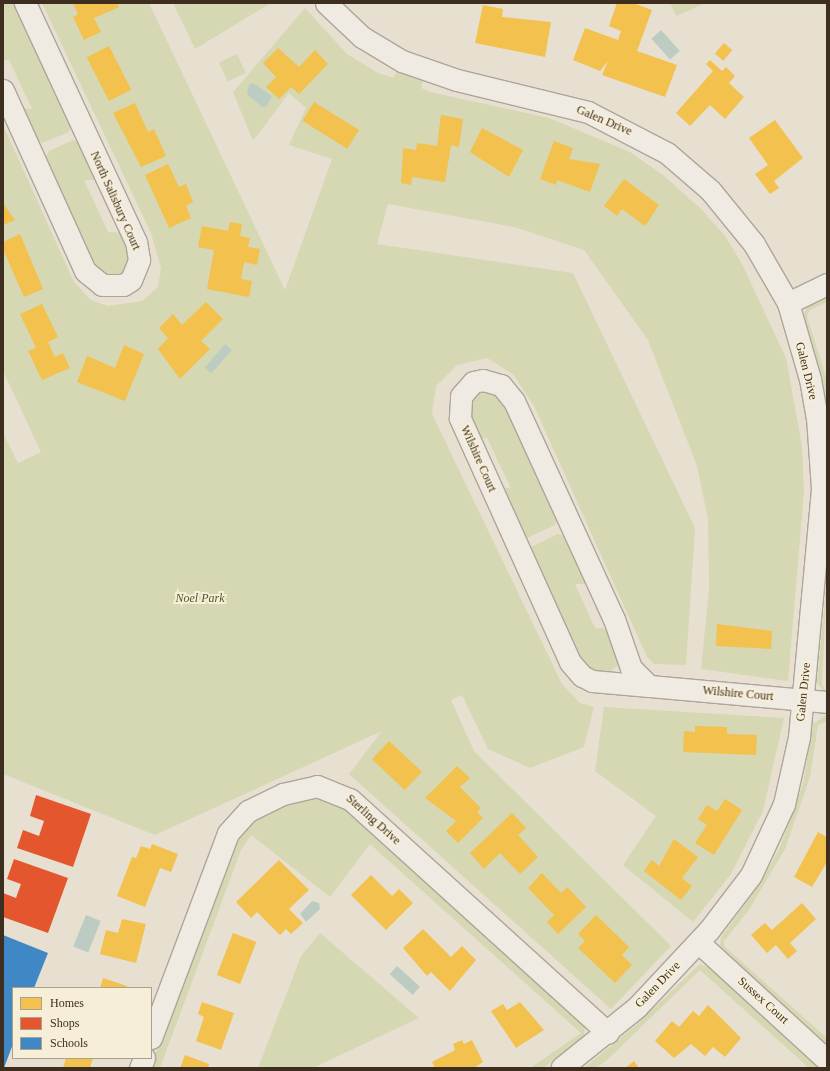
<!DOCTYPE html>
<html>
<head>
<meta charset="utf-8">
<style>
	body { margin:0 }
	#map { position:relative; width:830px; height:1071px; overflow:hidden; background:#e7e0d1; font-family:"Times New Roman",serif }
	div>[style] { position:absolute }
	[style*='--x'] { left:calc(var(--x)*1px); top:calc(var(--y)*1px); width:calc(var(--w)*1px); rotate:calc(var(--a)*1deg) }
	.green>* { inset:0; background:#d6d7b3; transform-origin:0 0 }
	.water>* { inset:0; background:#bcccc2; transform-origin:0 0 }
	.homes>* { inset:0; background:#f2c14e; transform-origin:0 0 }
	.shops>* { inset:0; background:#e4572e }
	.schools>* { inset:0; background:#3f88c5 }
	.roads { filter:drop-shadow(1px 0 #ada599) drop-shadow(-1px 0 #ada599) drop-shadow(0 1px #ada599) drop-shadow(0 -1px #ada599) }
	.minor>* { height:21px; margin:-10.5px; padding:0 10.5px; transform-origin:10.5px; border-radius:10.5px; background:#efebe3 }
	span { translate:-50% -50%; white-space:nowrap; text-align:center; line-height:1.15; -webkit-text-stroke:4px #f7eed8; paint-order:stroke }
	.street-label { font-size:12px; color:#3d2e20 }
	.park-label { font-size:12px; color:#4d5a26; font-style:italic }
	.frame { position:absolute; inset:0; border:4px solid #3d2e20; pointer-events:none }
	.legend { position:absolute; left:12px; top:987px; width:140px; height:72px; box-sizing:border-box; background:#f7eed8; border:1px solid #ada18e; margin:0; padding:5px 7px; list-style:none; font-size:12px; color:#3d2e20 }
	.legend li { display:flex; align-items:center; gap:8px; height:20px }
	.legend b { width:20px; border:1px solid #ada18e }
</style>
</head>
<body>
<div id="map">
	<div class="green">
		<i style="clip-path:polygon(3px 3px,17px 3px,72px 119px,69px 132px,42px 143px,30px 139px,16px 108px,32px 109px,9px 60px,3px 60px)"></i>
		<i style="clip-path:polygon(42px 3px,149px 3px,285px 290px,332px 159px,289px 145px,306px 108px,289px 93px,253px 141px,233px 92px,305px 8px,347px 54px,378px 73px,393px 78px,398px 70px,423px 81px,421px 88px,430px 92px,549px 118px,630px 152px,663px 175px,701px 209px,726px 237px,743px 266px,786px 358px,802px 446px,804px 491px,788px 681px,701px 669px,709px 589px,708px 519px,697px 466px,648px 340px,584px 250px,514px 227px,388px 204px,377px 244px,573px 273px,695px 528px,686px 665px,654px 664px,647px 657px,534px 406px,513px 374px,487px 358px,457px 365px,436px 386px,432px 414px,562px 684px,580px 703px,594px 707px,584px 747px,530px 768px,488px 749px,462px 695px,451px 700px,474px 751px,671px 946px,611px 1009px,349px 774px,382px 731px,155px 835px,3px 774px,3px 433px,18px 463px,41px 452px,3px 371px,3px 125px,74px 282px,91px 300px,108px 306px,142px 301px,158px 287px,161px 268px,151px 233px)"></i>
		<i style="clip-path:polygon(173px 3px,271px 3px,195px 49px)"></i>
		<i style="clip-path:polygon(670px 3px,706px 3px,676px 16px)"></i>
		<i style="left:237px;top:54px;width:21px;height:20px;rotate:65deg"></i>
		<i style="clip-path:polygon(73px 140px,84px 144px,101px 180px,84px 180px,108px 232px,125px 233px,131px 245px,127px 274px,101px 279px,42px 165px,49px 151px)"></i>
		<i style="clip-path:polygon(827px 293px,827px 302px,810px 310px,807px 316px,827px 381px,827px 418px,803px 317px,808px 304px)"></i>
		<i style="clip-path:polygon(478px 390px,503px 396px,559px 513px,555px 525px,527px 538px,514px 533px,494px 487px,511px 488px,487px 438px,471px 438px,465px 403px)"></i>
		<i style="clip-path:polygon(558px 534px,570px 538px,592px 584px,575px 584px,595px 628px,613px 629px,620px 663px,608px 673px,586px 673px,527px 561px,531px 547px)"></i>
		<i style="clip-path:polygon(827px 576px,822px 684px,827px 694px,817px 683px)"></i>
		<i style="clip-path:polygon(604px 707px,784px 718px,763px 811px,731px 874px,693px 922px,623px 865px,656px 816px,595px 771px)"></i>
		<i style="clip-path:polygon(827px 715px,827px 721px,818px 725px,810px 777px,785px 849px,749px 910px,724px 941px,724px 946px,827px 1038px,827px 1046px,720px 946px,721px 937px,760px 884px,780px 847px,803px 784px,813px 724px)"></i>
		<i style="clip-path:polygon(304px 798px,319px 798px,341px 806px,581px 1018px,585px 1025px,584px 1038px,543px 1068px,530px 1068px,581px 1033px,370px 844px,330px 897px,251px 835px,241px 850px,160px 1068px,150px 1068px,242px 831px,251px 822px)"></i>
		<i style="clip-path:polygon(320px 933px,419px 1018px,313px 1068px,258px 1068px,301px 956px)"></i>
		<i style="clip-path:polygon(700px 964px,712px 969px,822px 1068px,809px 1068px,700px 970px,606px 1061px,596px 1068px,584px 1068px,635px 1026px)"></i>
	</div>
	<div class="water">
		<i style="left:661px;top:30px;width:28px;height:13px;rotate:48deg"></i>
		<i style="clip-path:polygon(253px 83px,272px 96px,267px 106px,262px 107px,247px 94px,249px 85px)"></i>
		<i style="left:225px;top:344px;width:9px;height:31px;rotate:41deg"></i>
		<i style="clip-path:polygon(312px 901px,319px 903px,320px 909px,306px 922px,300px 914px)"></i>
		<i style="left:86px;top:915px;width:16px;height:34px;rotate:22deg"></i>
		<i style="left:397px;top:966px;width:31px;height:11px;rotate:42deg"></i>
	</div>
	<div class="homes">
		<i style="clip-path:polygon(73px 3px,117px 3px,119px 7px,94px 18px,101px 32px,84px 40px,73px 17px,78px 14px)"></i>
		<i style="clip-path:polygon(617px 3px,633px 3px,652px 10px,637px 51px,677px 65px,665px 97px,602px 75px,608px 61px,600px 71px,573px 60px,585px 28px,618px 40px,621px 31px,609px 26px)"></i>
		<i style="clip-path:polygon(483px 5px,503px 9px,502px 17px,551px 22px,545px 57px,475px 43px)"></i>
		<i style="left:724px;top:43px;width:11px;height:14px;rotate:41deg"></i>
		<i style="left:109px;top:46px;width:49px;height:25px;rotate:63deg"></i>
		<i style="clip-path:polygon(278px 48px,299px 67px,315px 50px,328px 64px,299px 94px,291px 87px,279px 99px,266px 87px,276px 77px,263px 63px)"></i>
		<i style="clip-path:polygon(710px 60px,722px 71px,726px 67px,735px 76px,729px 83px,744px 97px,725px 119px,710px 105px,690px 126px,676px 113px,713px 71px,706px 64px)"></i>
		<i style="left:314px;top:102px;width:53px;height:22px;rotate:32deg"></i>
		<i style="clip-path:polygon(135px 103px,148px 132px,154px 129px,166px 156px,141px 167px,113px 113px)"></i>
		<i style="clip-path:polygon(441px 115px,463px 119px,459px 147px,451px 145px,445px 182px,412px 177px,411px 185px,401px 183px,403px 148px,416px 150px,417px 143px,437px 146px)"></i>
		<i style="clip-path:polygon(775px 120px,803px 158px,774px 181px,779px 188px,770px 194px,755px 174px,768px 165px,749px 138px)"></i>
		<i style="clip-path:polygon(482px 128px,523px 150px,509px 177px,470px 152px)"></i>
		<i style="clip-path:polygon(554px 141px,573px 148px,569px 159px,600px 164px,590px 192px,557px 180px,556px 185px,540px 179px)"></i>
		<i style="clip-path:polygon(168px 164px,179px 187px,186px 184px,193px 202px,186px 206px,191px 218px,169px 228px,145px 175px)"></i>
		<i style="clip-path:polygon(624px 179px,659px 205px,645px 226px,622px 209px,617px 216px,604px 206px)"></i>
		<i style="clip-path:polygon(3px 203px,15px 220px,3px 225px)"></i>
		<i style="clip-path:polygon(230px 222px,242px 224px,240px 236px,250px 238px,248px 247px,260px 249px,257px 265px,244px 262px,241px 279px,252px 281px,249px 297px,207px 289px,214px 250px,198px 247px,202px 226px,228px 231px)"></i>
		<i style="clip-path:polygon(20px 234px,43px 289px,24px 297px,3px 249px,3px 242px)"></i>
		<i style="clip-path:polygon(206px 302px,223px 319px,201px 341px,210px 349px,180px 379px,158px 349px,168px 338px,159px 328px,173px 314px,182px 325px)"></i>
		<i style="clip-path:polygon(42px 304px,58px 337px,48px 342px,55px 357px,63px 353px,70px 368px,42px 380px,28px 351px,36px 348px,20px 314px)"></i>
		<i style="clip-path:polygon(124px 345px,144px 354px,125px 401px,77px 382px,87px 356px,115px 368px)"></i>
		<i style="clip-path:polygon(717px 624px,772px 631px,771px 649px,716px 646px)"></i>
		<i style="clip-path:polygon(695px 726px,727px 727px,727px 734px,757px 735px,756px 755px,683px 752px,684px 731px,695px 732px)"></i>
		<i style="left:389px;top:741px;width:45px;height:25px;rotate:43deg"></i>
		<i style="clip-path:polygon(457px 766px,470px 778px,460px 787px,481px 808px,477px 812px,483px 818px,458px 843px,446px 831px,456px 821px,425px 798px)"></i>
		<i style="clip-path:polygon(725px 799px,742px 810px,714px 855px,695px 843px,707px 825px,698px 819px,707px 805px,717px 811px)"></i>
		<i style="clip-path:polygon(512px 813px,526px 828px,518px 835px,538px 857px,520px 874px,500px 853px,484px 869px,470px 853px)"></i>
		<i style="clip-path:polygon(818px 832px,827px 837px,827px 862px,812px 887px,794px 877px)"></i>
		<i style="clip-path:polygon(674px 839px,698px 857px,682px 878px,692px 886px,681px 900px,644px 871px,652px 860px,659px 866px)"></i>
		<i style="clip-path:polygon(152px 844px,178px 854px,171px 872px,160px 868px,145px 907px,117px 896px,132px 857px,136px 858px,141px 846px,150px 849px)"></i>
		<i style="clip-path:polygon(279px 860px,309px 890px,289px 909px,303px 923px,291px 934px,286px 929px,280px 935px,257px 912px,251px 918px,236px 902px)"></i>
		<i style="clip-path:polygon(542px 873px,561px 893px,567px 887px,586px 907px,558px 934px,547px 922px,554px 915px,528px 888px)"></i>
		<i style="clip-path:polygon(371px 875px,392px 896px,399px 889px,413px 903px,386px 930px,351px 895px)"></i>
		<i style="clip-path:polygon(802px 903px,816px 919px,790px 943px,797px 951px,788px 959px,776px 945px,767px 953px,751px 935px,765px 923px,772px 930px)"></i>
		<i style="clip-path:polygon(596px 915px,629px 947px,622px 955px,632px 965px,615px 983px,578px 948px,585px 941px,578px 934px)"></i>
		<i style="clip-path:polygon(122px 919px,146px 924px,136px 963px,100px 954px,106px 930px,118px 933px)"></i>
		<i style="clip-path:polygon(423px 929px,451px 957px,462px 946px,476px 960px,450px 991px,431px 972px,427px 976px,403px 948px)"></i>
		<i style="left:233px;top:933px;width:25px;height:45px;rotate:21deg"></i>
		<i style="clip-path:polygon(103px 978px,127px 986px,126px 988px,100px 988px)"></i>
		<i style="clip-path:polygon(202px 1002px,234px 1013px,221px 1050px,196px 1041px,204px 1017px,198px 1014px)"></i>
		<i style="clip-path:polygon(520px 1002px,544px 1030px,516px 1048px,491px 1011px,503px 1004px,507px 1010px)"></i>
		<i style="clip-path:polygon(708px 1005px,741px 1038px,725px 1057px,713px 1047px,705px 1056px,691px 1044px,674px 1058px,655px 1041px,672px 1021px,679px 1027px,693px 1011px,699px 1016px)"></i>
		<i style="clip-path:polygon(462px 1040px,464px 1044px,472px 1040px,483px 1062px,474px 1068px,435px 1068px,432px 1062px,455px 1050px,453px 1044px)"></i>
		<i style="clip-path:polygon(185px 1055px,209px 1064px,208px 1068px,180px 1068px)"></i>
		<i style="clip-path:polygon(66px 1058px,93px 1058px,90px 1068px,63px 1068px)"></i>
		<i style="clip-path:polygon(634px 1061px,639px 1068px,625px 1068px)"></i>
	</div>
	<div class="shops">
		<i style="clip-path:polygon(36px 795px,91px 814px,73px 867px,17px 848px,23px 830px,39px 836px,44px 821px,30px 816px)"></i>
		<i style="clip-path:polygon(14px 859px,68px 878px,48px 933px,3px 917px,3px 893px,16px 898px,21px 884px,7px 879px)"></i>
	</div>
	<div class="schools">
		<i style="clip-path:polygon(3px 935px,48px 953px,34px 988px,13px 988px,13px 1044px,4px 1068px)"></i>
	</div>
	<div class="roads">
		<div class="minor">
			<i style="--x:326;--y:3;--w:50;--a:43.4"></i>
			<i style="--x:362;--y:37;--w:47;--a:31"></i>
			<i style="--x:402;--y:61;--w:58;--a:19.1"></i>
			<i style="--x:457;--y:80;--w:135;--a:13.7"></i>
			<i style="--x:588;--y:112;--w:89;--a:27.4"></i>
			<i style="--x:667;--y:153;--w:57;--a:40.7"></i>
			<i style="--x:710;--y:190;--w:70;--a:50.8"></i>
			<i style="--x:754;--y:244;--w:68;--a:60"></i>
			<i style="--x:788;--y:303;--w:79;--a:73.9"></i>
			<i style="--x:810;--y:379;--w:39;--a:80"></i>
			<i style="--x:817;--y:417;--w:72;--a:86"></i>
			<i style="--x:822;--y:489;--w:249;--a:95.3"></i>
			<i style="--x:799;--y:737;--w:69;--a:102.6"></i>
			<i style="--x:784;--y:804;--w:78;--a:114.9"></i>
			<i style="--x:751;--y:875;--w:69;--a:127.4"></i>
			<i style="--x:709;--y:930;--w:105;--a:133.1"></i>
			<i style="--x:637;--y:1007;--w:97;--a:141.2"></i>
			<i style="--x:3;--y:90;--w:199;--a:65.6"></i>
			<i style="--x:85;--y:271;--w:22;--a:39"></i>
			<i style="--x:102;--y:285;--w:21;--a:0"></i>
			<i style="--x:123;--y:285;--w:9;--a:-32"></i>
			<i style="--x:131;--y:280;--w:22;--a:-68"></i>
			<i style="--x:139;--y:260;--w:18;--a:-99"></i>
			<i style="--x:136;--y:242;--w:264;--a:-114.9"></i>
			<i style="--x:788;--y:303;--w:43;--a:-26"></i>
			<i style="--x:483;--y:380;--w:19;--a:16"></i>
			<i style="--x:501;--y:385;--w:21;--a:51"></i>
			<i style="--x:514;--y:401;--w:240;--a:65.4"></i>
			<i style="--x:614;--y:619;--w:52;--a:70.9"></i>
			<i style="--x:631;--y:668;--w:25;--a:45"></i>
			<i style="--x:649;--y:686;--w:57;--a:-175"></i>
			<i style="--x:592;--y:681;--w:11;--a:-153"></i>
			<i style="--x:582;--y:676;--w:18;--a:-131"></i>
			<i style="--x:570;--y:662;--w:268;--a:-114.3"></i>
			<i style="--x:460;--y:418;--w:22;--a:-87"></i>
			<i style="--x:461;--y:396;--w:18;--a:-49"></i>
			<i style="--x:473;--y:382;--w:10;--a:-11"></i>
			<i style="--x:649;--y:686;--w:179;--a:5.1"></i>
			<i style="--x:698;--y:942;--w:175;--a:42.5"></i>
			<i style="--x:151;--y:1038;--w:219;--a:-69.4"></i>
			<i style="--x:228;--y:833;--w:30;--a:-48"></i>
			<i style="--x:248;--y:811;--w:39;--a:-26"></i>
			<i style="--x:283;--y:794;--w:35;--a:-13"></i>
			<i style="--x:317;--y:786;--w:35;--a:22"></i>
			<i style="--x:350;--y:799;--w:348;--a:42.2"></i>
			<i style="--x:140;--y:1068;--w:11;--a:-68"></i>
		</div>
	</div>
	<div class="street-label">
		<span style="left:604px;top:121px;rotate:23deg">Galen Drive</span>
		<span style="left:115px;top:201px;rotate:66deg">North Salisbury Court</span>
		<span style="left:806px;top:371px;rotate:76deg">Galen Drive</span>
		<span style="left:478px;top:459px;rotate:66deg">Wilshire Court</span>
		<span style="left:804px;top:692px;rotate:-84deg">Galen Drive</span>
		<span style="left:738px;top:694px;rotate:5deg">Wilshire Court</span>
		<span style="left:373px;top:820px;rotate:42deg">Sterling Drive</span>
		<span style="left:658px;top:985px;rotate:-46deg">Galen Drive</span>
		<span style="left:763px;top:1001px;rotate:42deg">Sussex Court</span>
	</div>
	<div class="park-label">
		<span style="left:200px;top:599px">Noel Park</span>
	</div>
	<div class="frame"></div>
	<ul class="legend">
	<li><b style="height:11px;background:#f2c14e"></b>Homes</li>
	<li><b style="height:11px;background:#e4572e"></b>Shops</li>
	<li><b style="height:11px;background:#3f88c5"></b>Schools</li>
	</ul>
</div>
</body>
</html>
